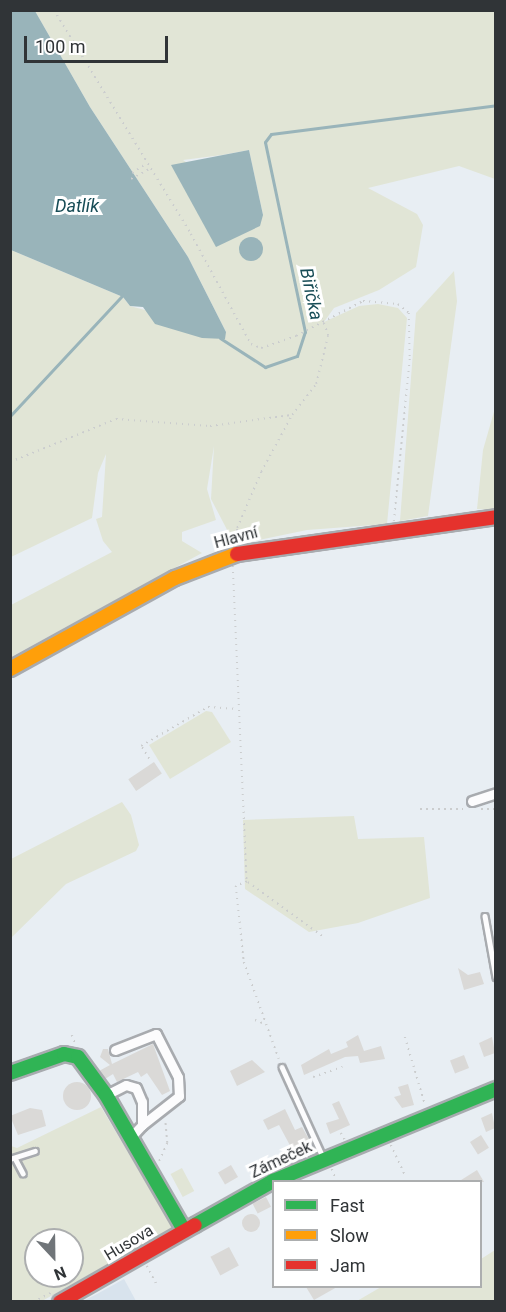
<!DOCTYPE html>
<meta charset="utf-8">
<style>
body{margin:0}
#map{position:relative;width:506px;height:1312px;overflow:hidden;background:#e8eef3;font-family:Roboto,sans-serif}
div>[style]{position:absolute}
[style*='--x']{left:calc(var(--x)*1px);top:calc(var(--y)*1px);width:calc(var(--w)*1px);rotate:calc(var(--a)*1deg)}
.built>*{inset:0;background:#d8e3ed}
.green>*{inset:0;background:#e1e5d6;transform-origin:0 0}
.water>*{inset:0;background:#99b4ba}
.round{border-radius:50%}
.stream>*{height:3px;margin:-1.5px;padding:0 1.5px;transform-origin:1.5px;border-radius:1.5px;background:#99b4ba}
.building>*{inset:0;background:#dad9d7;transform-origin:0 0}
.path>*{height:1.5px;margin-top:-0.75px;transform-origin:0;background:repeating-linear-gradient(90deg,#cbcdce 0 1.5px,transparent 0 6px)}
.roads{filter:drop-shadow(2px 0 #a8abaf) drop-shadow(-2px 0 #a8abaf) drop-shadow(0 2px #a8abaf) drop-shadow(0 -2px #a8abaf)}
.lane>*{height:4.5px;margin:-2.25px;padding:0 2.25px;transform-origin:2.25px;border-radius:2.25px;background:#fcfcfd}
.street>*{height:9px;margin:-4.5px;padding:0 4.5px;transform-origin:4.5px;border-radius:4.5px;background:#fcfcfd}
.fast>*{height:14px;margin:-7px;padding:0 7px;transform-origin:7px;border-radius:7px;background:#30b455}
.slow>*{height:14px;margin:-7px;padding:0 7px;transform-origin:7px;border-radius:7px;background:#ff9f0a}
.jam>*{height:14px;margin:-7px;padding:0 7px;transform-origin:7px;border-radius:7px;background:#e5322d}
span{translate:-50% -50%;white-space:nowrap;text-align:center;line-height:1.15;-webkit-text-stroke:6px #fff;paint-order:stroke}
.street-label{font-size:16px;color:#303437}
.water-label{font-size:18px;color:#174c56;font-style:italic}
.frame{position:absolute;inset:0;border:12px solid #303437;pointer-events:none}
.legend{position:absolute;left:272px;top:1180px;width:210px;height:108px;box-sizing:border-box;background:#fff;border:2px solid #acaeaf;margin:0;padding:8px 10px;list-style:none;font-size:18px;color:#303437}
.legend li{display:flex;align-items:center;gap:12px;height:30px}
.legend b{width:30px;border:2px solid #acaeaf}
.north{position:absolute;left:24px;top:1228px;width:60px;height:60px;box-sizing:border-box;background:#fff;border:2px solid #acaeaf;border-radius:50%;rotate:158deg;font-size:16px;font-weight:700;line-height:24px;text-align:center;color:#303437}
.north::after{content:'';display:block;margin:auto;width:21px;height:27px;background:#707579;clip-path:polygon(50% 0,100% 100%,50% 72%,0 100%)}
.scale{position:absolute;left:24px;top:36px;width:144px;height:27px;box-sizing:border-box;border:3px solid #303437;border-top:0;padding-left:8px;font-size:18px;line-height:21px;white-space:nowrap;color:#303437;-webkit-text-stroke:4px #fff;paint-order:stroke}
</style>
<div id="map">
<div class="built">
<i style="clip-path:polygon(124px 1279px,136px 1301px,83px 1301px,97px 1294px)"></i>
</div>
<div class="green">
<i style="clip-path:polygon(evenodd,35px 11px,495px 11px,495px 179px,459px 166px,368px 188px,417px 214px,423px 225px,416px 267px,379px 290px,334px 308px,324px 322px,359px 306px,378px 304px,398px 308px,407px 318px,387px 524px,307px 530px,235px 545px,211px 499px,214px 446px,207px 489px,216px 520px,182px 532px,182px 541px,202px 553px,11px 657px,11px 605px,112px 552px,103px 541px,96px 519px,102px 517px,106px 454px,98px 473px,92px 518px,11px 557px,11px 250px,123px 297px,130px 306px,226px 332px,188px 257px,90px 107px,35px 11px,249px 150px,263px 215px,183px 160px,222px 155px,249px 150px)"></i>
<i style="clip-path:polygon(454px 271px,457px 301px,428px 516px,400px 521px,416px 313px)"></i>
<i style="clip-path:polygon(495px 408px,495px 510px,477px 509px,483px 450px)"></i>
<i style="clip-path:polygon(206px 711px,212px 712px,231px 742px,170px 779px,149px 745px)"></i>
<i style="clip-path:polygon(122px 802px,131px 815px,139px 845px,136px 851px,66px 884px,11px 938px,11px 859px)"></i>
<i style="clip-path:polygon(354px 816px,358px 839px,424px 837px,430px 898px,358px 923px,309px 932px,245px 889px,243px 820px)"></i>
<i style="clip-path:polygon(evenodd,101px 1107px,173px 1228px,42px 1301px,11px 1302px,11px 1146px,17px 1148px,101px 1107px,36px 1240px,72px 1240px,72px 1276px,36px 1276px,36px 1240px)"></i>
<i style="left:182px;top:1168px;width:26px;height:13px;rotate:62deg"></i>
<i style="clip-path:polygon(495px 1250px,495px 1301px,357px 1301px,381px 1287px,480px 1286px,481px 1259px)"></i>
</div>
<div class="water">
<i style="clip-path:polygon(10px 11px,35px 11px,90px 107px,188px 257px,226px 332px,225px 339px,202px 338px,155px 324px,143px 307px,130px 306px,123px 297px,11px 250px)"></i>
<i style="clip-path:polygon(249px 150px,263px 215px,260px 226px,216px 247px,171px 165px)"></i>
<i class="round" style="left:239px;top:237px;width:24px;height:24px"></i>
</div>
<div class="stream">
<i style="--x:220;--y:338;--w:54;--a:32.8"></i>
<i style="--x:265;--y:367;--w:34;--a:-19"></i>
<i style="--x:297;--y:356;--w:25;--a:-72"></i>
<i style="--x:305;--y:332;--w:194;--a:-101.9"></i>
<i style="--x:265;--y:142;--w:10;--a:-53"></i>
<i style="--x:271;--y:134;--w:227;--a:-7.3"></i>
<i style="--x:10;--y:416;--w:166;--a:-47"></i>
</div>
<div class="building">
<i style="left:154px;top:762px;width:14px;height:31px;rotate:56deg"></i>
<i style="clip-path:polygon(458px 968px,468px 975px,480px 972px,484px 984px,464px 990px)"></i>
<i style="clip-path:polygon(358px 1035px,364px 1051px,381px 1046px,385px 1059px,360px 1063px,358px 1056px,345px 1057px,304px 1075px,301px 1065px,329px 1049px,331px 1054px,348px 1047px,346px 1042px)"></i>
<i style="clip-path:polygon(492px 1037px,495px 1053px,484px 1057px,479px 1043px)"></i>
<i style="clip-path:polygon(153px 1044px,170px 1091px,162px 1095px,147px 1073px,141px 1077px,138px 1072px,117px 1082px,113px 1074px,105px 1079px,99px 1071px,110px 1065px,100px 1057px,103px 1049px,108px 1049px,112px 1064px)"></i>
<i style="left:464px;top:1055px;width:14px;height:15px;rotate:69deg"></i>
<i style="clip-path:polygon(252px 1060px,265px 1072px,237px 1086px,230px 1071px)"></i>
<i class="round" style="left:63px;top:1082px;width:28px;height:28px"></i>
<i style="clip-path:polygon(408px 1084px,414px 1105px,402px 1108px,394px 1097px,401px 1095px,398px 1087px)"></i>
<i style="clip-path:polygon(339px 1101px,350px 1125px,330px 1134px,326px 1123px,339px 1119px,332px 1104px)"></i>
<i style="clip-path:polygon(30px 1108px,42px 1110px,46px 1126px,18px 1135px,10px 1116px)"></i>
<i style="clip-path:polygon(285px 1109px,295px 1130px,302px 1127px,310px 1141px,293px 1151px,279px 1125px,268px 1130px,263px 1120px)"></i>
<i style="clip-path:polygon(492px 1113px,495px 1128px,486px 1132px,481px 1118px)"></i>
<i style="left:481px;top:1135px;width:15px;height:13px;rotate:58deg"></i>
<i style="left:231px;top:1165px;width:14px;height:15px;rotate:60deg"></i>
<i style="clip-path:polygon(477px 1170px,484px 1182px,458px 1182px)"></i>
<i style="left:266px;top:1197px;width:11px;height:15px;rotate:63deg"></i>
<i class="round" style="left:242px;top:1214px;width:18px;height:18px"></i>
<i style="left:229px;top:1247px;width:21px;height:21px;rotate:62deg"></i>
<i style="clip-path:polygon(306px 1287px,337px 1287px,314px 1300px)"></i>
</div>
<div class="path">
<i style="--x:54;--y:10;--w:263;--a:58.5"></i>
<i style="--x:191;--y:234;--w:125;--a:61.4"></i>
<i style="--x:251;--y:344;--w:11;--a:22"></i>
<i style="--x:261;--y:348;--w:37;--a:-19"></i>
<i style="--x:296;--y:336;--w:76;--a:-27.6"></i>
<i style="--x:363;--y:301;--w:35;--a:5"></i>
<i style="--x:398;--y:304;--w:14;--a:39"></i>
<i style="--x:409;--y:313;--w:46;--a:88.8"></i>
<i style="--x:410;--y:359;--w:163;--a:95.6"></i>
<i style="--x:132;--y:173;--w:17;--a:-33"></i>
<i style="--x:131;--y:179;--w:23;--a:-29"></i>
<i style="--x:10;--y:462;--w:114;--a:-22.1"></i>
<i style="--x:116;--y:419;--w:94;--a:4.3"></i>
<i style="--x:210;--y:426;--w:82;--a:-7.7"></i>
<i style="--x:235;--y:543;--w:15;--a:-82"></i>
<i style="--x:237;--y:528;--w:61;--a:-66.8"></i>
<i style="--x:261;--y:472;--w:65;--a:-61.5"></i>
<i style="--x:292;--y:415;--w:39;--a:-52"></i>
<i style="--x:316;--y:384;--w:49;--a:-76"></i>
<i style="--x:328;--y:336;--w:18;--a:-109"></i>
<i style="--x:233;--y:566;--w:316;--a:87.5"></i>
<i style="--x:247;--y:882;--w:12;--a:160"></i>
<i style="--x:236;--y:886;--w:76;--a:84"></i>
<i style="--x:244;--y:962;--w:103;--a:70.2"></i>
<i style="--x:149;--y:759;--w:15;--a:-122"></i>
<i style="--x:141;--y:746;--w:78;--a:-30.2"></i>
<i style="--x:208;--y:707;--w:29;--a:4"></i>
<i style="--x:420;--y:809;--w:48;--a:0"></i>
<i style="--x:481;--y:809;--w:15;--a:0"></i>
<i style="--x:248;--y:882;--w:95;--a:36"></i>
<i style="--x:255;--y:1020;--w:11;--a:22"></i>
<i style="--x:72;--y:1035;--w:9;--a:69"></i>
<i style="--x:405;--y:1037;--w:70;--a:73.4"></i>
<i style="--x:313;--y:1077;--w:31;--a:-19"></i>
<i style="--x:341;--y:1133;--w:8;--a:60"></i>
<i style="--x:391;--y:1145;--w:33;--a:65"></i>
<i style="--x:159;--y:1161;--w:20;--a:-66"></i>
<i style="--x:167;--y:1143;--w:22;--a:-95"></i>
<i style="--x:332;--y:1169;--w:14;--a:69"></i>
<i style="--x:147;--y:1266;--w:21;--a:62"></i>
<i style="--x:33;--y:1302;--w:22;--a:-27"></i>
</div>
<div class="roads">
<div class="lane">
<i style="--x:485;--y:916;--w:62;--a:79.8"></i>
<i style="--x:282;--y:1067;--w:99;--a:65.5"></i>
<i style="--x:10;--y:1159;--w:26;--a:-18"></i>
<i style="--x:16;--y:1160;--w:15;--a:62"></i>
</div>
<div class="street">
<i style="--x:472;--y:801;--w:25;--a:-18"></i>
<i style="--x:115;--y:1050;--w:44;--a:-21.3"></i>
<i style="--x:156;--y:1034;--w:48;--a:62.9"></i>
<i style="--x:178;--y:1077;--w:19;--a:87"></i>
<i style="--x:179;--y:1096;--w:47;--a:141.9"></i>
<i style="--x:106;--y:1095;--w:22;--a:-27"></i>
<i style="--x:126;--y:1085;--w:10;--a:17"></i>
<i style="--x:136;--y:1088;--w:15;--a:67"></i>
<i style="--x:142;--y:1102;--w:23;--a:90"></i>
<i style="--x:142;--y:1125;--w:18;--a:133"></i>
</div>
<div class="fast">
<i style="--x:10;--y:1073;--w:57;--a:-19.4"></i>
<i style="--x:64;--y:1054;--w:14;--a:12"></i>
<i style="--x:78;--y:1057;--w:47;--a:53.6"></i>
<i style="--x:106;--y:1095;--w:156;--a:60"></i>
<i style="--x:195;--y:1225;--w:90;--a:-29.4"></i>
<i style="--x:273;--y:1181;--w:241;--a:-22.4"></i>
</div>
<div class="slow">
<i style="--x:10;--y:669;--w:188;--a:-28.9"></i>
<i style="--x:175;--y:578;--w:66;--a:-21.2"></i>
</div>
<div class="jam">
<i style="--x:237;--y:554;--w:262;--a:-8.1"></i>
<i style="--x:60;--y:1302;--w:155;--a:-29.7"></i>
</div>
</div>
<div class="street-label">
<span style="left:236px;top:538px;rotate:-15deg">Hlavní</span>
<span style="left:281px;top:1160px;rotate:-25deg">Zámeček</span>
<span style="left:129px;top:1243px;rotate:-31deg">Husova</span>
</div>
<div class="water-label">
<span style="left:77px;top:206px">Datlík</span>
<span style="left:311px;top:294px;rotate:78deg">Biřička</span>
</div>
<div class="frame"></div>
<ul class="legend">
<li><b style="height:8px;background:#30b455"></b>Fast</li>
<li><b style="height:8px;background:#ff9f0a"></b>Slow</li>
<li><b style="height:8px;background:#e5322d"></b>Jam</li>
</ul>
<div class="north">N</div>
<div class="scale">100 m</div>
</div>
